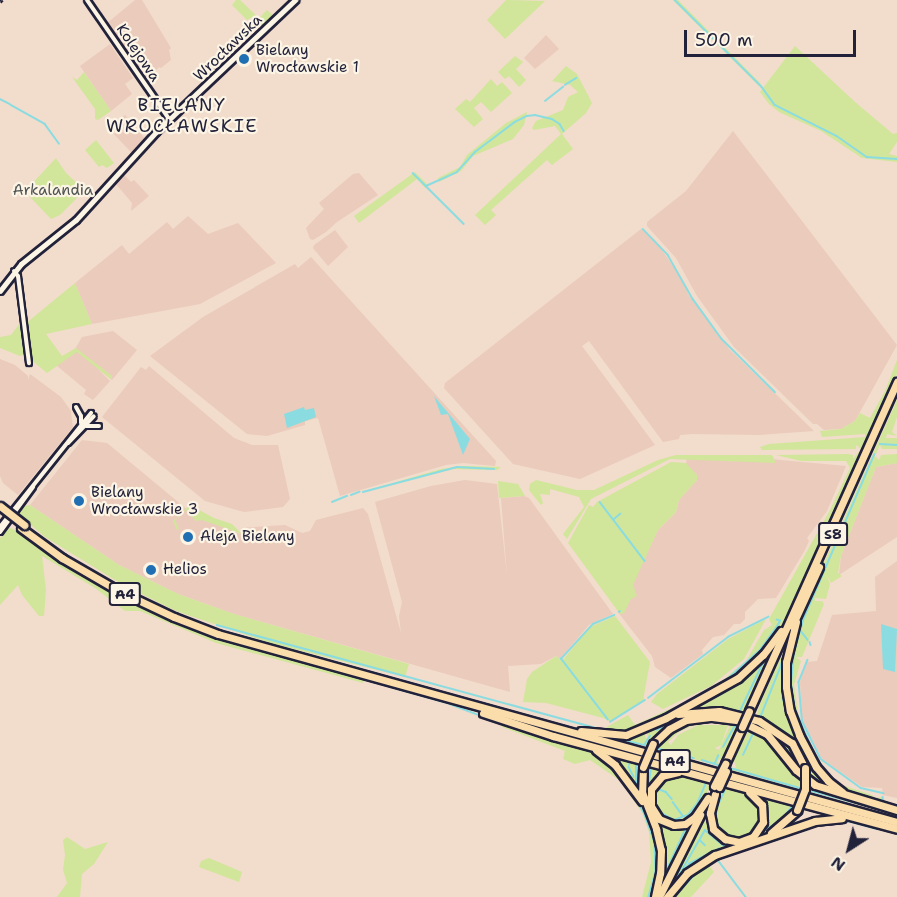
<!DOCTYPE html>
<meta charset="utf-8">
<style>
body{margin:0}
#map{position:relative;width:897px;height:897px;overflow:hidden;background:#f2dccc;font-family:"Shantell Sans",sans-serif}
div>[style]{position:absolute}
[style*='--x']{left:calc(var(--x)*1px);top:calc(var(--y)*1px);width:calc(var(--w)*1px);rotate:calc(var(--a)*1deg)}
.built>*{inset:0;background:#ebcbbb}
.green>*{inset:0;background:#d1e69a}
.water>*{inset:0;background:#8bdce1}
.stream>*{height:1.5px;margin:-0.75px;padding:0 0.75px;transform-origin:0.75px;border-radius:0.75px;background:#8bdce1}
.roads{filter:drop-shadow(2px 0 #22223b) drop-shadow(-2px 0 #22223b) drop-shadow(0 2px #22223b) drop-shadow(0 -2px #22223b)}
.tertiary>*{height:4px;margin:-2px;padding:0 2px;transform-origin:2px;border-radius:2px;background:#fcf5e5}
.secondary>*{height:4.5px;margin:-2.25px;padding:0 2.25px;transform-origin:2.25px;border-radius:2.25px;background:#fcf5e5}
.motorway>*{height:7px;margin:-3.5px;padding:0 3.5px;transform-origin:3.5px;border-radius:3.5px;background:#fbddab}
.rail>*{height:4px;margin-top:-2px;transform-origin:0;background:repeating-linear-gradient(90deg,#fcf5e5 0 4.5px,#22223b 0 9px);box-sizing:border-box;border-block:2px solid #22223b}
.bridges{filter:drop-shadow(2px 0 #22223b) drop-shadow(-2px 0 #22223b) drop-shadow(0 2px #22223b) drop-shadow(0 -2px #22223b)}
.motorway-bridge>*{height:7px;margin:-3.5px;padding:0 3.5px;transform-origin:3.5px;border-radius:3.5px;background:#fbddab}
.dots>*{width:16px;height:16px;translate:-50% -50%;box-sizing:border-box;border:3px solid #fcf5e5;border-radius:50%}
span{translate:-50% -50%;white-space:nowrap;text-align:center;line-height:1.15;-webkit-text-stroke:4.5px #fcf5e5;paint-order:stroke}
.shield-label span{padding:2px 4px;background:#fcf5e5;border:2px solid;border-radius:4px;-webkit-text-stroke-width:0}
.shield-label{font-size:14px;color:#22223b;font-weight:700}
.street-label{font-size:15px;color:#22223b}
.poi-label{font-size:15px;color:#22223b}
.left{translate:0 -50%;text-align:left}
.park-label{font-size:15px;color:#4e5353}
.quarter-label{font-size:18px;color:#22223b;letter-spacing:1.5px}
.north{position:absolute;left:819px;top:819px;width:60px;height:60px;-webkit-text-stroke:4px #fcf5e5;paint-order:stroke;rotate:216deg;font-size:16px;font-weight:700;line-height:24px;text-align:center;color:#22223b}
.north::after{content:'';display:block;margin:auto;width:21px;height:27px;background:#22223b;clip-path:polygon(50% 0,100% 100%,50% 72%,0 100%)}
.scale{position:absolute;left:684px;top:30px;width:172px;height:27px;box-sizing:border-box;border:3px solid #22223b;border-top:0;padding-left:8px;font-size:18px;line-height:21px;white-space:nowrap;color:#22223b;-webkit-text-stroke:4px #fcf5e5;paint-order:stroke}
</style>
<div id="map">
<div class="built">
<i style="clip-path:polygon(135px 0,142px 0,171px 48px,169px 50px,171px 60px,161px 68px,159px 67px,146px 81px,106px 24px)"></i>
<i style="clip-path:polygon(546px 35px,559px 49px,535px 69px,524px 58px)"></i>
<i style="clip-path:polygon(110px 44px,133px 78px,125px 84px,132px 94px,111px 111px,80px 66px)"></i>
<i style="clip-path:polygon(125px 115px,145px 139px,132px 153px,108px 128px)"></i>
<i style="clip-path:polygon(733px 131px,897px 345px,855px 421px,841px 429px,824px 430px,817px 424px,813px 424px,734px 347px,697px 296px,676px 258px,647px 226px,647px 222px,686px 191px)"></i>
<i style="clip-path:polygon(359px 173px,378px 195px,337px 222px,326px 232px,313px 240px,310px 239px,306px 228px,324px 209px,319px 203px,353px 174px)"></i>
<i style="clip-path:polygon(123px 174px,131px 182px,134px 180px,149px 196px,131px 211px,132px 203px,116px 184px)"></i>
<i style="clip-path:polygon(188px 216px,208px 234px,238px 223px,276px 263px,200px 304px,92px 324px,75px 283px,122px 245px,129px 254px,167px 222px,173px 229px)"></i>
<i style="clip-path:polygon(641px 229px,655px 240px,680px 276px,688px 294px,729px 349px,814px 431px,760px 435px,692px 434px,680px 435px,679px 439px,663px 442px,589px 341px,582px 346px,655px 445px,580px 479px,513px 464px,444px 388px,445px 383px)"></i>
<i style="clip-path:polygon(335px 230px,348px 247px,328px 266px,313px 248px,314px 245px)"></i>
<i style="clip-path:polygon(311px 257px,496px 461px,495px 466px,463px 463px,446px 465px,340px 496px,318px 418px,305px 421px,305px 425px,267px 436px,247px 434px,150px 356px,203px 317px,295px 264px,298px 268px)"></i>
<i style="clip-path:polygon(113px 331px,137px 350px,112px 380px,97px 368px,110px 381px,93px 400px,84px 394px,86px 390px,56px 365px,75px 349px,82px 337px)"></i>
<i style="clip-path:polygon(0 359px,15px 365px,28px 376px,28px 380px,30px 374px,61px 397px,71px 411px,72px 421px,73px 427px,18px 495px,3px 483px,0 476px)"></i>
<i style="clip-path:polygon(149px 366px,234px 438px,252px 445px,278px 445px,290px 499px,283px 507px,244px 512px,205px 501px,102px 417px,141px 367px,146px 370px)"></i>
<i style="clip-path:polygon(82px 440px,107px 443px,195px 516px,241px 534px,241px 528px,285px 525px,302px 533px,310px 531px,316px 520px,363px 508px,368px 514px,401px 633px,399px 616px,402px 602px,375px 502px,431px 486px,465px 480px,497px 484px,507px 576px,501px 498px,524px 496px,529px 498px,613px 614px,589px 625px,560px 659px,556px 656px,541px 664px,508px 666px,510px 692px,234px 614px,178px 594px,119px 565px,30px 505px)"></i>
<i style="clip-path:polygon(687px 456px,750px 457px,846px 466px,827px 511px,807px 538px,809px 541px,805px 550px,776px 598px,758px 599px,745px 612px,745px 619px,740px 624px,734px 624px,724px 635px,713px 637px,702px 650px,703px 654px,671px 678px,655px 667px,652px 656px,617px 611px,658px 530px,676px 512px,679px 500px,697px 480px,697px 475px,686px 464px)"></i>
<i style="clip-path:polygon(897px 463px,897px 537px,839px 575px,841px 556px,876px 467px)"></i>
<i style="clip-path:polygon(897px 561px,897px 798px,883px 795px,882px 788px,862px 787px,822px 759px,802px 719px,800px 682px,806px 662px,817px 661px,832px 615px,876px 611px,875px 577px)"></i>
</div>
<div class="green">
<i style="clip-path:polygon(236px 0,240px 0,259px 18px,267px 10px,274px 16px,263px 27px,253px 17px,247px 20px,232px 5px)"></i>
<i style="clip-path:polygon(506px 0,545px 1px,505px 39px,487px 20px)"></i>
<i style="clip-path:polygon(673px 0,678px 0,758px 81px,761px 84px,759px 86px)"></i>
<i style="clip-path:polygon(795px 46px,855px 102px,893px 134px,897px 133px,897px 142px,889px 154px,897px 156px,897px 162px,862px 158px,821px 131px,779px 112px,769px 104px,760px 92px)"></i>
<i style="clip-path:polygon(515px 56px,523px 62px,516px 69px,526px 80px,519px 87px,509px 76px,505px 79px,498px 72px)"></i>
<i style="clip-path:polygon(566px 66px,577px 74px,592px 103px,586px 113px,562px 134px,573px 149px,552px 165px,547px 160px,491px 210px,496px 215px,485px 225px,475px 215px,561px 134px,555px 126px,534px 130px,532px 128px,536px 121px,563px 110px,568px 97px,578px 92px,570px 85px,552px 81px)"></i>
<i style="clip-path:polygon(84px 72px,111px 111px,98px 120px,95px 119px,95px 109px,72px 77px,77px 80px)"></i>
<i style="clip-path:polygon(491px 79px,497px 86px,502px 82px,512px 93px,491px 112px,481px 102px,474px 108px,483px 119px,474px 127px,455px 109px,466px 99px,470px 102px)"></i>
<i style="clip-path:polygon(527px 112px,524px 125px,513px 139px,473px 156px,461px 171px,439px 182px,438px 178px,460px 167px,467px 155px,506px 123px)"></i>
<i style="clip-path:polygon(96px 140px,114px 163px,107px 168px,102px 165px,99px 167px,85px 150px)"></i>
<i style="clip-path:polygon(56px 158px,66px 173px,80px 186px,76px 199px,60px 215px,51px 219px,29px 196px,27px 189px)"></i>
<i style="clip-path:polygon(415px 172px,427px 184px,426px 189px,417px 179px,359px 223px,354px 216px)"></i>
<i style="clip-path:polygon(75px 283px,92px 324px,46px 334px,62px 356px,76px 348px,112px 376px,112px 380px,77px 352px,47px 373px,29px 358px,25px 324px)"></i>
<i style="clip-path:polygon(20px 323px,25px 354px,20px 356px,0 348px,0 337px,11px 335px)"></i>
<i style="clip-path:polygon(897px 360px,897px 374px,779px 632px,745px 670px,693px 702px,633px 729px,616px 731px,603px 729px,628px 715px,635px 725px,700px 695px,716px 686px,746px 661px,764px 630px,772px 625px,769px 619px,830px 510px,850px 468px,846px 461px,801px 461px,776px 455px,848px 454px,853px 455px,853px 459px,861px 449px,856px 445px,856px 449px,762px 450px,760px 447px,769px 444px,865px 437px,865px 434px,822px 437px,820px 431px,841px 429px,855px 421px,860px 413px,870px 418px,885px 391px)"></i>
<i style="clip-path:polygon(897px 400px,897px 417px,892px 432px,897px 436px,887px 434px,886px 438px,897px 438px,897px 449px,882px 449px,880px 445px,875px 456px,879px 460px,881px 455px,897px 454px,897px 463px,876px 467px,841px 556px,838px 573px,842px 576px,831px 583px,827px 575px,830px 584px,826px 599px,815px 598px,815px 601px,822px 601px,824px 604px,802px 657px,796px 657px,801px 661px,794px 685px,799px 720px,821px 765px,839px 784px,872px 795px,875px 798px,882px 797px,883px 804px,842px 790px,821px 772px,794px 720px,787px 671px,798px 621px)"></i>
<i style="clip-path:polygon(676px 455px,772px 455px,776px 463px,670px 459px,591px 499px,567px 539px,563px 534px,584px 507px,579px 497px,550px 489px,550px 495px,540px 494px,543px 503px,541px 505px,529px 490px,530px 484px,536px 480px,577px 490px,594px 490px,658px 460px)"></i>
<i style="clip-path:polygon(671px 462px,686px 463px,697px 475px,697px 480px,679px 500px,676px 512px,658px 530px,633px 585px,637px 596px,631px 599px,624px 613px,620px 614px,568px 543px,589px 505px,593px 507px,597px 502px)"></i>
<i style="clip-path:polygon(464px 466px,501px 467px,497px 470px,453px 469px,362px 492px,441px 469px)"></i>
<i style="clip-path:polygon(498px 481px,518px 484px,525px 496px,499px 498px)"></i>
<i style="clip-path:polygon(30px 505px,119px 565px,178px 594px,234px 614px,409px 664px,405px 677px,270px 643px,176px 611px,123px 585px,45px 537px,18px 514px,25px 506px)"></i>
<i style="clip-path:polygon(190px 505px,214px 518px,232px 524px,242px 534px,202px 520px,196px 521px,186px 510px,175px 520px,179px 529px,177px 530px,173px 521px)"></i>
<i style="clip-path:polygon(8px 527px,23px 533px,111px 591px,155px 614px,221px 641px,358px 678px,364px 680px,363px 683px,216px 643px,140px 611px,125px 611px,95px 588px,42px 556px,46px 590px,44px 616px,39px 616px,22px 595px,18px 585px,0 605px,0 538px)"></i>
<i style="clip-path:polygon(615px 616px,650px 662px,643px 701px,611px 722px,603px 718px,546px 703px,523px 702px,527px 679px,532px 672px,556px 656px,562px 661px,590px 627px)"></i>
<i style="clip-path:polygon(766px 619px,744px 659px,711px 686px,663px 709px,651px 702px,657px 694px,728px 639px)"></i>
<i style="clip-path:polygon(779px 637px,746px 710px,743px 709px,745px 714px,715px 709px,682px 712px,721px 691px)"></i>
<i style="clip-path:polygon(789px 639px,784px 679px,790px 716px,816px 770px,840px 793px,815px 784px,804px 776px,772px 737px,752px 723px,753px 721px,759px 723px,784px 739px,799px 758px,803px 769px,800px 771px,810px 774px,812px 771px,808px 771px,802px 756px,791px 740px,771px 725px,755px 718px,759px 716px,757px 714px,760px 704px)"></i>
<i style="clip-path:polygon(496px 715px,897px 825px,897px 827px,540px 730px)"></i>
<i style="clip-path:polygon(683px 715px,698px 716px,653px 740px,649px 739px,649px 747px,616px 738px,644px 731px,646px 739px,648px 736px,645px 731px)"></i>
<i style="clip-path:polygon(706px 719px,731px 722px,710px 722px,692px 726px,679px 732px,668px 742px,671px 745px,678px 735px,698px 725px,728px 725px,721px 745px,715px 748px,719px 750px,732px 721px,738px 723px,738px 729px,724px 758px,718px 760px,719px 766px,653px 748px,659px 745px,657px 742px,660px 738px,684px 723px)"></i>
<i style="clip-path:polygon(504px 722px,590px 749px,622px 776px,645px 810px,658px 851px,659px 867px,652px 897px,642px 897px,651px 862px,649px 832px,642px 812px,619px 780px,590px 760px,575px 764px,563px 759px,565px 751px,502px 727px)"></i>
<i style="clip-path:polygon(748px 731px,762px 733px,792px 770px,811px 786px,897px 812px,897px 815px,731px 770px,736px 767px,734px 760px)"></i>
<i style="clip-path:polygon(601px 750px,642px 761px,637px 767px,641px 768px,642px 798px)"></i>
<i style="clip-path:polygon(646px 763px,670px 771px,648px 796px,666px 824px,694px 819px,659px 892px,663px 871px,645px 795px,645px 769px,648px 769px)"></i>
<i style="clip-path:polygon(672px 774px,712px 782px,707px 785px,710px 787px,701px 807px,688px 820px,677px 823px,658px 815px,651px 799px,656px 783px)"></i>
<i style="clip-path:polygon(723px 785px,743px 790px,758px 802px,762px 814px,757px 830px,746px 839px,731px 840px,715px 829px,711px 815px,718px 794px,721px 790px,724px 791px)"></i>
<i style="clip-path:polygon(755px 793px,798px 805px,793px 806px,795px 809px,773px 829px,750px 841px,721px 851px,671px 887px,709px 812px,716px 835px,748px 841px,764px 822px)"></i>
<i style="clip-path:polygon(67px 837px,85px 849px,108px 842px,94px 864px,82px 874px,80px 897px,57px 897px,67px 883px,63px 870px,65px 855px,63px 840px)"></i>
<i style="clip-path:polygon(209px 858px,242px 872px,239px 882px,199px 867px,201px 861px)"></i>
<i style="clip-path:polygon(707px 862px,714px 872px,691px 897px,670px 897px,682px 881px)"></i>
</div>
<div class="water">
<i style="clip-path:polygon(434px 396px,470px 439px,463px 455px,448px 414px,441px 415px)"></i>
<i style="clip-path:polygon(304px 407px,305px 410px,314px 408px,316px 417px,287px 428px,284px 414px)"></i>
<i style="clip-path:polygon(881px 624px,897px 629px,895px 672px,883px 669px)"></i>
</div>
<div class="stream">
<i style="--x:675;--y:0;--w:122;--a:45"></i>
<i style="--x:565;--y:85;--w:13;--a:-32"></i>
<i style="--x:762;--y:87;--w:22;--a:54"></i>
<i style="--x:775;--y:105;--w:69;--a:26.6"></i>
<i style="--x:837;--y:136;--w:37;--a:35"></i>
<i style="--x:867;--y:157;--w:30;--a:4"></i>
<i style="--x:0;--y:99;--w:11;--a:27"></i>
<i style="--x:545;--y:101;--w:23;--a:-38"></i>
<i style="--x:11;--y:105;--w:39;--a:29"></i>
<i style="--x:45;--y:124;--w:24;--a:54"></i>
<i style="--x:413;--y:173;--w:18;--a:45"></i>
<i style="--x:426;--y:186;--w:34;--a:-24"></i>
<i style="--x:457;--y:172;--w:27;--a:-48"></i>
<i style="--x:475;--y:152;--w:50;--a:-36.9"></i>
<i style="--x:515;--y:122;--w:13;--a:-27"></i>
<i style="--x:527;--y:116;--w:8;--a:-7"></i>
<i style="--x:535;--y:115;--w:17;--a:13"></i>
<i style="--x:552;--y:119;--w:9;--a:32"></i>
<i style="--x:560;--y:124;--w:8;--a:60"></i>
<i style="--x:427;--y:187;--w:52;--a:45"></i>
<i style="--x:643;--y:229;--w:36;--a:46"></i>
<i style="--x:668;--y:255;--w:51;--a:60.4"></i>
<i style="--x:693;--y:299;--w:49;--a:54.1"></i>
<i style="--x:722;--y:339;--w:75;--a:45"></i>
<i style="--x:880;--y:444;--w:17;--a:3"></i>
<i style="--x:363;--y:492;--w:97;--a:-14.9"></i>
<i style="--x:457;--y:467;--w:37;--a:3"></i>
<i style="--x:351;--y:495;--w:9;--a:-21"></i>
<i style="--x:332;--y:502;--w:16;--a:-22"></i>
<i style="--x:600;--y:502;--w:74;--a:52.7"></i>
<i style="--x:614;--y:519;--w:8;--a:-40"></i>
<i style="--x:619;--y:612;--w:1;--a:-45"></i>
<i style="--x:217;--y:625;--w:398;--a:15.2"></i>
<i style="--x:801;--y:631;--w:11;--a:52"></i>
<i style="--x:810;--y:642;--w:3;--a:72"></i>
<i style="--x:808;--y:660;--w:24;--a:112"></i>
<i style="--x:799;--y:682;--w:38;--a:85"></i>
<i style="--x:802;--y:720;--w:43;--a:64"></i>
<i style="--x:821;--y:759;--w:49;--a:35.9"></i>
<i style="--x:861;--y:788;--w:23;--a:13"></i>
<i style="--x:782;--y:663;--w:19;--a:-74"></i>
<i style="--x:310;--y:664;--w:146;--a:15.9"></i>
<i style="--x:450;--y:704;--w:39;--a:21"></i>
<i style="--x:725;--y:681;--w:47;--a:-41.5"></i>
<i style="--x:760;--y:650;--w:27;--a:-54"></i>
<i style="--x:776;--y:628;--w:8;--a:-60"></i>
<i style="--x:780;--y:621;--w:3;--a:-162"></i>
<i style="--x:648;--y:698;--w:101;--a:-37.3"></i>
<i style="--x:728;--y:637;--w:45;--a:-26.6"></i>
<i style="--x:694;--y:706;--w:30;--a:-24"></i>
<i style="--x:721;--y:694;--w:32;--a:-34"></i>
<i style="--x:748;--y:676;--w:24;--a:-45"></i>
<i style="--x:765;--y:659;--w:17;--a:-57"></i>
<i style="--x:721;--y:708;--w:14;--a:8"></i>
<i style="--x:688;--y:710;--w:28;--a:-4"></i>
<i style="--x:737;--y:711;--w:3;--a:0"></i>
<i style="--x:740;--y:711;--w:55;--a:-64.4"></i>
<i style="--x:608;--y:720;--w:77;--a:-127.6"></i>
<i style="--x:561;--y:659;--w:47;--a:-47.6"></i>
<i style="--x:593;--y:624;--w:23;--a:-23"></i>
<i style="--x:667;--y:721;--w:13;--a:-18"></i>
<i style="--x:610;--y:722;--w:41;--a:-32.2"></i>
<i style="--x:502;--y:723;--w:46;--a:17.7"></i>
<i style="--x:769;--y:723;--w:10;--a:-151"></i>
<i style="--x:760;--y:718;--w:59;--a:-68.2"></i>
<i style="--x:782;--y:663;--w:35;--a:88"></i>
<i style="--x:783;--y:698;--w:39;--a:71"></i>
<i style="--x:758;--y:724;--w:10;--a:37"></i>
<i style="--x:772;--y:724;--w:25;--a:34"></i>
<i style="--x:793;--y:738;--w:13;--a:48"></i>
<i style="--x:802;--y:748;--w:4;--a:-124"></i>
<i style="--x:536;--y:727;--w:112;--a:15.5"></i>
<i style="--x:657;--y:730;--w:29;--a:-27"></i>
<i style="--x:646;--y:731;--w:15;--a:-28"></i>
<i style="--x:772;--y:735;--w:19;--a:51"></i>
<i style="--x:669;--y:737;--w:10;--a:-45"></i>
<i style="--x:676;--y:730;--w:20;--a:-24"></i>
<i style="--x:627;--y:738;--w:17;--a:-21"></i>
<i style="--x:620;--y:739;--w:29;--a:14"></i>
<i style="--x:785;--y:742;--w:16;--a:55"></i>
<i style="--x:794;--y:755;--w:15;--a:70"></i>
<i style="--x:645;--y:744;--w:9;--a:-58"></i>
<i style="--x:723;--y:747;--w:23;--a:-61"></i>
<i style="--x:734;--y:727;--w:5;--a:-101"></i>
<i style="--x:586;--y:748;--w:10;--a:24"></i>
<i style="--x:656;--y:748;--w:39;--a:15"></i>
<i style="--x:610;--y:755;--w:16;--a:43"></i>
<i style="--x:622;--y:766;--w:30;--a:57"></i>
<i style="--x:743;--y:755;--w:26;--a:-65"></i>
<i style="--x:649;--y:758;--w:41;--a:15.4"></i>
<i style="--x:808;--y:759;--w:12;--a:70"></i>
<i style="--x:702;--y:760;--w:21;--a:17"></i>
<i style="--x:715;--y:763;--w:8;--a:-67"></i>
<i style="--x:629;--y:765;--w:3;--a:-72"></i>
<i style="--x:819;--y:765;--w:60;--a:-113.6"></i>
<i style="--x:795;--y:710;--w:26;--a:-99"></i>
<i style="--x:791;--y:684;--w:32;--a:-85"></i>
<i style="--x:794;--y:652;--w:33;--a:-74"></i>
<i style="--x:803;--y:620;--w:180;--a:-66.7"></i>
<i style="--x:629;--y:767;--w:11;--a:63"></i>
<i style="--x:727;--y:767;--w:79;--a:16.1"></i>
<i style="--x:700;--y:772;--w:16;--a:14"></i>
<i style="--x:727;--y:779;--w:73;--a:15.2"></i>
<i style="--x:636;--y:784;--w:22;--a:-90"></i>
<i style="--x:723;--y:786;--w:4;--a:14"></i>
<i style="--x:727;--y:787;--w:23;--a:115"></i>
<i style="--x:717;--y:808;--w:12;--a:95"></i>
<i style="--x:716;--y:820;--w:9;--a:69"></i>
<i style="--x:719;--y:828;--w:12;--a:42"></i>
<i style="--x:649;--y:787;--w:8;--a:-60"></i>
<i style="--x:727;--y:787;--w:19;--a:18"></i>
<i style="--x:656;--y:788;--w:11;--a:22"></i>
<i style="--x:666;--y:792;--w:9;--a:49"></i>
<i style="--x:808;--y:790;--w:92;--a:15.1"></i>
<i style="--x:632;--y:793;--w:22;--a:58"></i>
<i style="--x:644;--y:812;--w:33;--a:70"></i>
<i style="--x:655;--y:843;--w:29;--a:88"></i>
<i style="--x:656;--y:872;--w:26;--a:106"></i>
<i style="--x:647;--y:796;--w:30;--a:-82"></i>
<i style="--x:883;--y:797;--w:5;--a:79"></i>
<i style="--x:805;--y:801;--w:22;--a:13"></i>
<i style="--x:673;--y:802;--w:17;--a:54"></i>
<i style="--x:883;--y:802;--w:15;--a:16"></i>
<i style="--x:765;--y:810;--w:10;--a:84"></i>
<i style="--x:658;--y:811;--w:18;--a:29"></i>
<i style="--x:674;--y:820;--w:15;--a:-20"></i>
<i style="--x:688;--y:815;--w:14;--a:-51"></i>
<i style="--x:697;--y:804;--w:25;--a:-67"></i>
<i style="--x:819;--y:817;--w:11;--a:-15"></i>
<i style="--x:844;--y:820;--w:35;--a:15"></i>
<i style="--x:658;--y:823;--w:13;--a:27"></i>
<i style="--x:670;--y:829;--w:16;--a:0"></i>
<i style="--x:686;--y:829;--w:58;--a:114.4"></i>
<i style="--x:659;--y:824;--w:7;--a:74"></i>
<i style="--x:792;--y:824;--w:22;--a:-51"></i>
<i style="--x:790;--y:826;--w:16;--a:-18"></i>
<i style="--x:878;--y:828;--w:20;--a:15"></i>
<i style="--x:763;--y:832;--w:23;--a:-34"></i>
<i style="--x:782;--y:819;--w:19;--a:-51"></i>
<i style="--x:662;--y:836;--w:35;--a:85"></i>
<i style="--x:758;--y:836;--w:13;--a:-58"></i>
<i style="--x:700;--y:840;--w:7;--a:45"></i>
<i style="--x:719;--y:849;--w:33;--a:153"></i>
<i style="--x:690;--y:864;--w:18;--a:133"></i>
<i style="--x:678;--y:877;--w:54;--a:-60.1"></i>
<i style="--x:705;--y:830;--w:26;--a:40"></i>
<i style="--x:725;--y:847;--w:11;--a:-15"></i>
<i style="--x:718;--y:860;--w:46;--a:52.9"></i>
<i style="--x:674;--y:897;--w:33;--a:-47"></i>
<i style="--x:696;--y:873;--w:24;--a:-33"></i>
<i style="--x:716;--y:860;--w:108;--a:-19.4"></i>
</div>
<div class="roads">
<div class="tertiary">
<i style="--x:87;--y:0;--w:145;--a:55.4"></i>
<i style="--x:14;--y:271;--w:6;--a:51"></i>
<i style="--x:18;--y:276;--w:88;--a:82.8"></i>
<i style="--x:76;--y:407;--w:10;--a:61"></i>
<i style="--x:81;--y:416;--w:7;--a:90"></i>
<i style="--x:86;--y:426;--w:13;--a:0"></i>
<i style="--x:68;--y:443;--w:37;--a:-46"></i>
<i style="--x:0;--y:527;--w:146;--a:-51.4"></i>
<i style="--x:0;--y:532;--w:56;--a:-53.7"></i>
</div>
<div class="secondary">
<i style="--x:0;--y:291;--w:34;--a:-52"></i>
<i style="--x:21;--y:264;--w:70;--a:-38.7"></i>
<i style="--x:76;--y:220;--w:119;--a:-47.7"></i>
<i style="--x:156;--y:132;--w:192;--a:-43.5"></i>
</div>
<div class="motorway">
<i style="--x:21;--y:528;--w:51;--a:36.2"></i>
<i style="--x:62;--y:558;--w:66;--a:30.1"></i>
<i style="--x:119;--y:591;--w:61;--a:25.3"></i>
<i style="--x:174;--y:617;--w:47;--a:21.1"></i>
<i style="--x:218;--y:634;--w:705;--a:15.48"></i>
<i style="--x:796;--y:622;--w:41;--a:104"></i>
<i style="--x:786;--y:662;--w:25;--a:90"></i>
<i style="--x:786;--y:687;--w:24;--a:81"></i>
<i style="--x:790;--y:711;--w:26;--a:69"></i>
<i style="--x:799;--y:735;--w:36;--a:62"></i>
<i style="--x:816;--y:767;--w:18;--a:49"></i>
<i style="--x:828;--y:781;--w:18;--a:38"></i>
<i style="--x:792;--y:626;--w:65;--a:-65.4"></i>
<i style="--x:749;--y:711;--w:361;--a:-65.8"></i>
<i style="--x:483;--y:713;--w:74;--a:18.2"></i>
<i style="--x:553;--y:736;--w:356;--a:15.1"></i>
<i style="--x:678;--y:714;--w:41;--a:-4.2"></i>
<i style="--x:719;--y:711;--w:41;--a:14"></i>
<i style="--x:759;--y:721;--w:40;--a:34"></i>
<i style="--x:792;--y:743;--w:28;--a:63"></i>
<i style="--x:581;--y:731;--w:45;--a:5.1"></i>
<i style="--x:626;--y:735;--w:43;--a:-23"></i>
<i style="--x:666;--y:718;--w:82;--a:-29.1"></i>
<i style="--x:738;--y:678;--w:34;--a:-43"></i>
<i style="--x:763;--y:655;--w:30;--a:-53"></i>
<i style="--x:653;--y:744;--w:22;--a:-43"></i>
<i style="--x:669;--y:729;--w:19;--a:-28"></i>
<i style="--x:686;--y:720;--w:26;--a:-7"></i>
<i style="--x:712;--y:717;--w:26;--a:7"></i>
<i style="--x:738;--y:720;--w:32;--a:26"></i>
<i style="--x:767;--y:734;--w:46;--a:51.1"></i>
<i style="--x:796;--y:770;--w:24;--a:38"></i>
<i style="--x:815;--y:785;--w:86;--a:17"></i>
<i style="--x:596;--y:750;--w:24;--a:38"></i>
<i style="--x:615;--y:765;--w:45;--a:53.1"></i>
<i style="--x:725;--y:764;--w:41;--a:-65.3"></i>
<i style="--x:643;--y:767;--w:25;--a:92"></i>
<i style="--x:642;--y:792;--w:40;--a:69"></i>
<i style="--x:656;--y:829;--w:22;--a:77"></i>
<i style="--x:661;--y:850;--w:23;--a:92"></i>
<i style="--x:660;--y:873;--w:25;--a:102"></i>
<i style="--x:678;--y:772;--w:16;--a:166"></i>
<i style="--x:662;--y:776;--w:17;--a:130"></i>
<i style="--x:651;--y:789;--w:17;--a:90"></i>
<i style="--x:651;--y:806;--w:15;--a:58"></i>
<i style="--x:659;--y:819;--w:16;--a:22"></i>
<i style="--x:674;--y:825;--w:11;--a:-5"></i>
<i style="--x:685;--y:824;--w:12;--a:-35"></i>
<i style="--x:695;--y:817;--w:23;--a:-56"></i>
<i style="--x:715;--y:794;--w:20;--a:105"></i>
<i style="--x:710;--y:813;--w:16;--a:79"></i>
<i style="--x:713;--y:829;--w:16;--a:40"></i>
<i style="--x:725;--y:839;--w:14;--a:12"></i>
<i style="--x:739;--y:842;--w:15;--a:-20"></i>
<i style="--x:753;--y:837;--w:18;--a:-56"></i>
<i style="--x:763;--y:822;--w:17;--a:-93"></i>
<i style="--x:762;--y:805;--w:18;--a:-135"></i>
<i style="--x:771;--y:833;--w:35;--a:-41"></i>
<i style="--x:659;--y:897;--w:92;--a:-63.4"></i>
<i style="--x:667;--y:897;--w:31;--a:-50"></i>
<i style="--x:687;--y:873;--w:33;--a:-33"></i>
<i style="--x:715;--y:855;--w:106;--a:-18.8"></i>
<i style="--x:815;--y:821;--w:27;--a:-6"></i>
</div>
</div>
<div class="rail">
<i style="--x:0;--y:2;--w:3;--a:-45"></i>
</div>
<div class="bridges">
<div class="motorway-bridge">
<i style="--x:0;--y:506;--w:31;--a:38"></i>
<i style="--x:742;--y:727;--w:17;--a:-66"></i>
<i style="--x:643;--y:767;--w:25;--a:-67"></i>
<i style="--x:714;--y:786;--w:25;--a:-63"></i>
<i style="--x:719;--y:787;--w:17;--a:-66"></i>
<i style="--x:797;--y:810;--w:22;--a:-69"></i>
<i style="--x:805;--y:789;--w:21;--a:-90"></i>
</div>
</div>
<div class="dots">
<i style="left:244px;top:59px;background:#1f6fb2"></i>
<i style="left:79px;top:501px;background:#1f6fb2"></i>
<i style="left:188px;top:537px;background:#1f6fb2"></i>
<i style="left:151px;top:570px;background:#1f6fb2"></i>
</div>
<div class="shield-label">
<span style="left:833px;top:534px">S8</span>
<span style="left:125px;top:594px">A4</span>
<span style="left:675px;top:761px">A4</span>
</div>
<div class="street-label">
<span style="left:228px;top:48px;rotate:-44deg">Wrocławska</span>
<span style="left:138px;top:53px;rotate:56deg">Kolejowa</span>
</div>
<div class="poi-label">
<span class="left" style="left:256px;top:59px">Bielany<br>Wrocławskie 1</span>
<span class="left" style="left:91px;top:501px">Bielany<br>Wrocławskie 3</span>
<span class="left" style="left:200px;top:537px">Aleja Bielany</span>
<span class="left" style="left:163px;top:570px">Helios</span>
</div>
<div class="park-label">
<span style="left:53px;top:191px">Arkalandia</span>
</div>
<div class="quarter-label">
<span style="left:182px;top:116px">BIELANY<br>WROCŁAWSKIE</span>
</div>
<div class="north">N</div>
<div class="scale">500 m</div>
</div>
